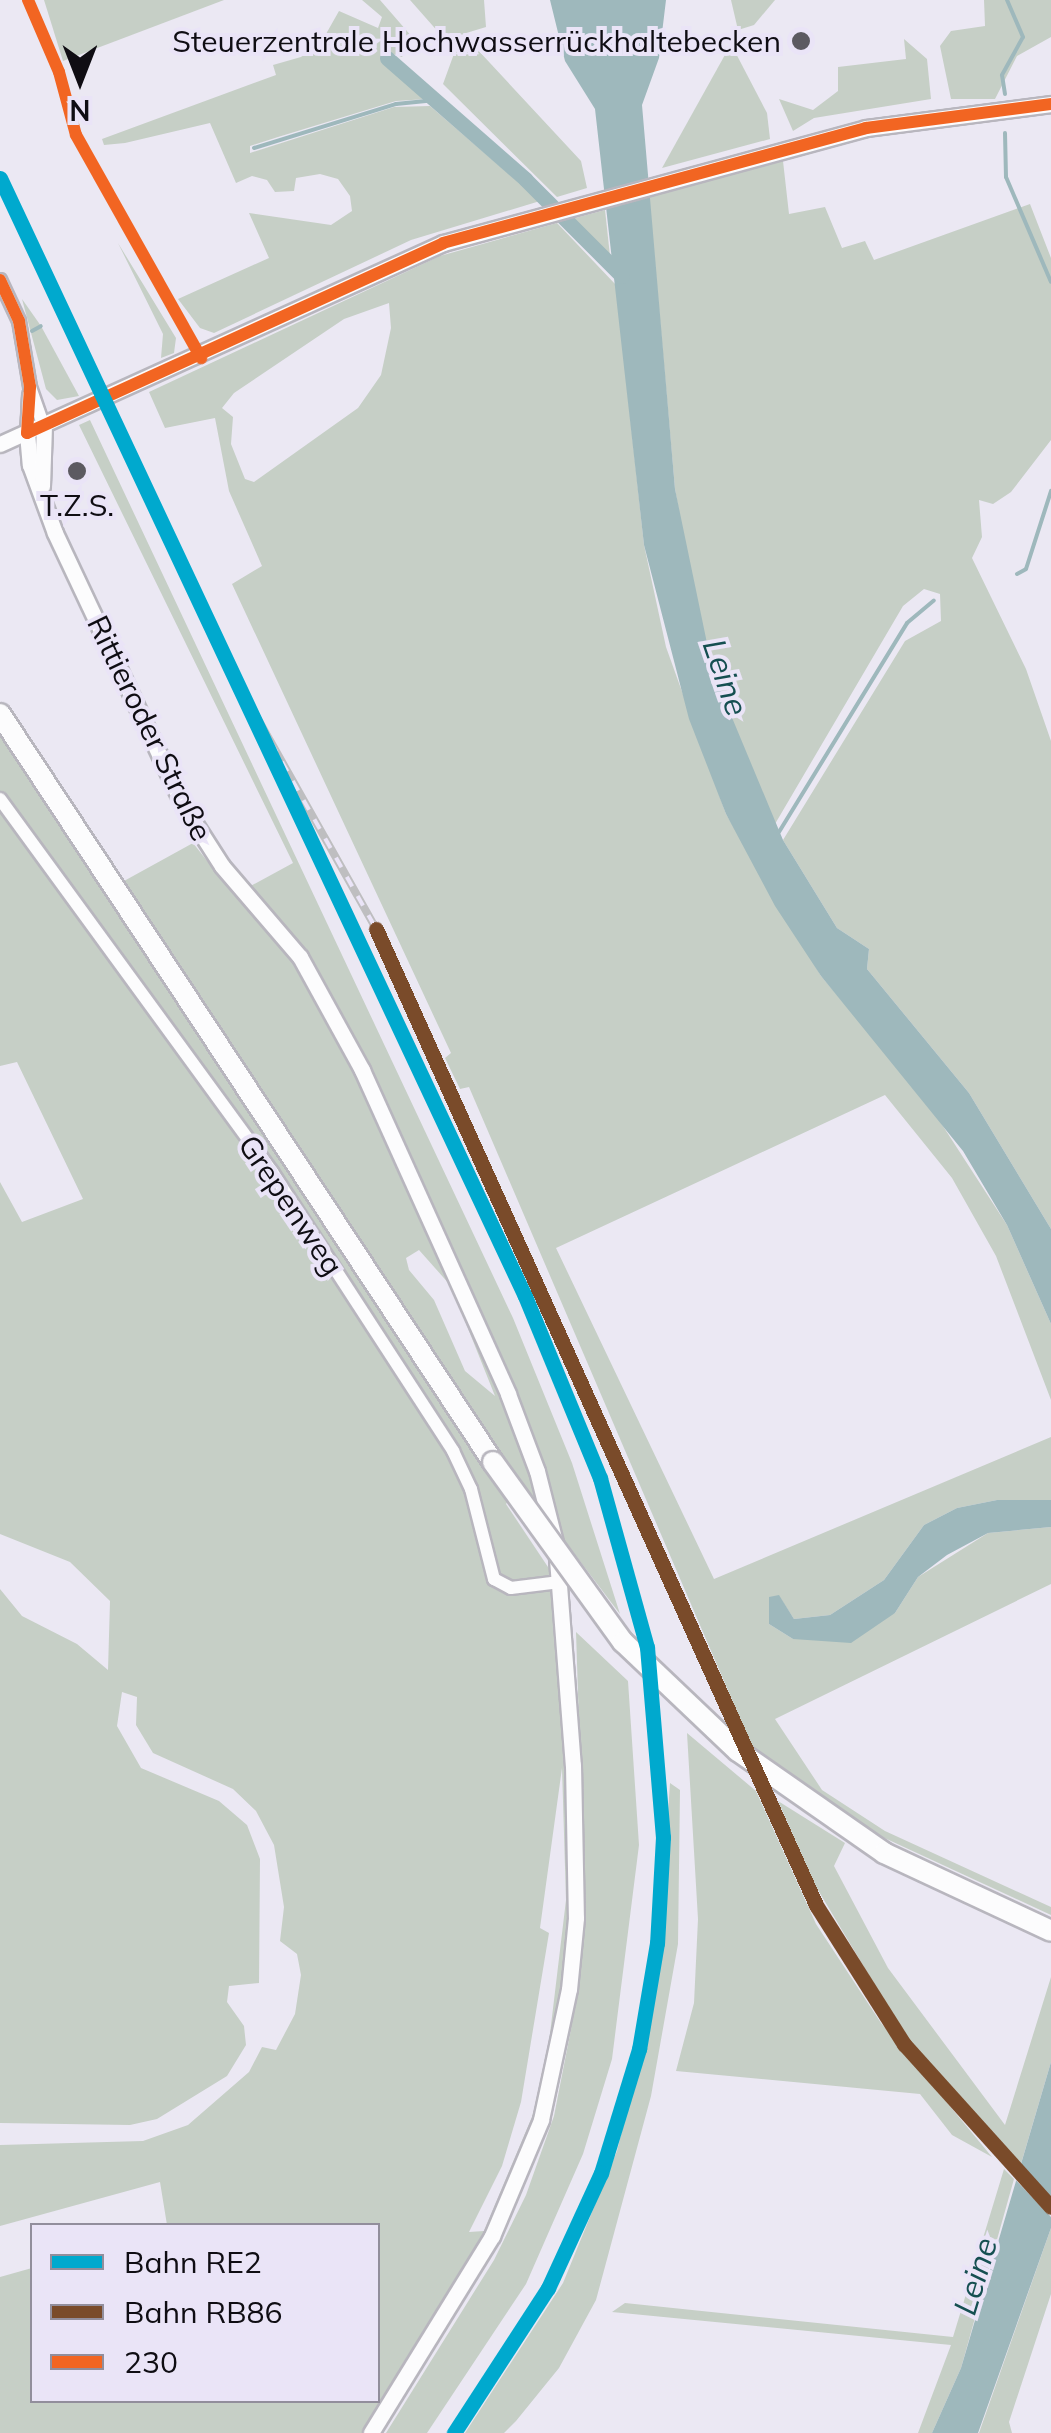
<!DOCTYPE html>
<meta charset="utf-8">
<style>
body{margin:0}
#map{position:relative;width:1051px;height:2433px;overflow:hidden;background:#ebe8f3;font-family:Mulish,sans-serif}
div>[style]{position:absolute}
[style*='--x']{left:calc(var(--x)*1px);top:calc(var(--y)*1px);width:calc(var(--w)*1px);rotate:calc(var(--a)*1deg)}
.green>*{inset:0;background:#c6cfc6}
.water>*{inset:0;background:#9eb8bc}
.pier>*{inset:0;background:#ebe8f3}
.stream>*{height:4px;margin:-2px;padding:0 2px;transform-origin:2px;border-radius:2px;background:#9eb8bc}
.canal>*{height:15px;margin:-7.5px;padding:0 7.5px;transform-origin:7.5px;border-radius:7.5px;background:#9eb8bc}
.roads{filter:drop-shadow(2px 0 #b8b6be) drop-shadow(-2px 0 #b8b6be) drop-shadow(0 2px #b8b6be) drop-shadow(0 -2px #b8b6be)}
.minor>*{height:12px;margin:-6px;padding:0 6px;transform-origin:6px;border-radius:6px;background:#fcfcfd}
.tertiary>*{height:15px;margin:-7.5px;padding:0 7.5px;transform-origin:7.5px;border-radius:7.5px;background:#fcfcfd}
.primary>*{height:20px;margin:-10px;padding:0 10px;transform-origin:10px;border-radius:10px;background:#fcfcfd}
.rail>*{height:8px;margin-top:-4px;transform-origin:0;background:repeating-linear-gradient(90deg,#eae4f7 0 11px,#bebec0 0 22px);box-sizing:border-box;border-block:2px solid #bebec0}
.bridges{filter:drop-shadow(2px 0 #b8b6be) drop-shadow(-2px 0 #b8b6be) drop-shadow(0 2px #b8b6be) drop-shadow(0 -2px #b8b6be)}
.primary-bridge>*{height:20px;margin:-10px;padding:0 10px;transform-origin:10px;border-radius:10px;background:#fcfcfd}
.bus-1>*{height:12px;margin:-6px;padding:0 6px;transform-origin:6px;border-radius:6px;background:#f26522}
.rail-1>*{height:15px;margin:-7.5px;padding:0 7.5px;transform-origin:7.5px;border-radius:7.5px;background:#00a9ce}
.rail-2>*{height:15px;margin:-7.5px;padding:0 7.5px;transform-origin:7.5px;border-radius:7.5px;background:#7a4b2a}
.dots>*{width:28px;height:28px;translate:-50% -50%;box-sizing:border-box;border:5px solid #eae4f7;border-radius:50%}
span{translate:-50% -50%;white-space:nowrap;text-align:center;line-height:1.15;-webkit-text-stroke:8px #eae4f7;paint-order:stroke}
.poi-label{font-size:30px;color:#0f0d13}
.right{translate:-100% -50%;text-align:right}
.street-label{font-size:30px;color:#0f0d13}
.water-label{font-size:32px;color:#154f51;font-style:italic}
.legend{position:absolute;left:30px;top:2223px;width:350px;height:180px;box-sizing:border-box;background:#eae4f7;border:2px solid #928e9c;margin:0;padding:12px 18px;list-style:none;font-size:30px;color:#0f0d13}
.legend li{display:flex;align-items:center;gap:20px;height:50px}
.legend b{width:50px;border:2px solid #928e9c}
.north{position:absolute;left:30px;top:30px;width:100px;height:100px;-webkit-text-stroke:8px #eae4f7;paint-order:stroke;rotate:180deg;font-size:28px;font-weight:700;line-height:40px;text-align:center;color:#0f0d13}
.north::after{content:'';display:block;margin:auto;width:35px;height:45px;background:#0f0d13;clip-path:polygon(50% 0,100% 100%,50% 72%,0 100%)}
</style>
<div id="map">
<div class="green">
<i style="clip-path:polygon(44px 0,224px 0,63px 61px)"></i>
<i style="clip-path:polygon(362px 0,380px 0,413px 38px,402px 57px,385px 51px,381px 58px,427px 99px,396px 101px,278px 137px,250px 146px,250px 153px,394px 107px,430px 106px,540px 201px,411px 240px,214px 333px,200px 328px,178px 299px,269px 258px,249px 213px,331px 225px,352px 211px,350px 196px,338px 179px,320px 174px,296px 178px,294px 191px,275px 192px,267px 180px,252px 176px,236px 183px,210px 123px,125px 143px,104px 145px,102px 139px,276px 75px,273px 65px,301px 57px,322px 41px,339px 11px,378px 28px,382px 17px)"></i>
<i style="clip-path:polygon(410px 0,484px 0,486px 27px,463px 34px,581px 161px,587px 188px,557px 197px,443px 84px,455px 51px)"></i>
<i style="clip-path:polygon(731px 0,775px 0,754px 25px,738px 30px)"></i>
<i style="clip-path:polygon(984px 0,1051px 0,1051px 37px,1017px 56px,995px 99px,951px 99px,940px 46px,951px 31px,985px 26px)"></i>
<i style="clip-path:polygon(904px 39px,927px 59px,931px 99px,814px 118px,793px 131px,779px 99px,813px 110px,838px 91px,838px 67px,906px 59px)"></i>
<i style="clip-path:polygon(731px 44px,767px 113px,770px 139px,662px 168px)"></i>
<i style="clip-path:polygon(783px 161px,789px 214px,825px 207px,842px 248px,865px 241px,874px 260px,1030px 204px,1051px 258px,1051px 440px,1011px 492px,993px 504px,979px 500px,982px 537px,972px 558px,1026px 669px,1051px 741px,1051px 1229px,969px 1093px,867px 969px,869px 949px,837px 928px,783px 840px,905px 641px,941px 621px,940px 594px,924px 589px,903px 606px,775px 824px,734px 732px,699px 623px,675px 489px,649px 197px)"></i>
<i style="clip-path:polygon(605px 210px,610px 256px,610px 261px,568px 220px)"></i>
<i style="clip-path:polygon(evenodd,557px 223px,616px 285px,644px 545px,666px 647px,726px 814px,821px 976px,928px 1103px,1007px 1225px,1051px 1324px,1051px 1400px,996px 1256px,952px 1178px,885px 1095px,556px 1248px,714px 1579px,1051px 1437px,1051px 1500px,997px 1500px,957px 1508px,924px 1525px,884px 1580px,830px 1615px,794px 1619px,779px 1596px,769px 1598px,769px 1624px,793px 1639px,895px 1613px,918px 1577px,988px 1533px,1051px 1527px,1051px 1584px,775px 1719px,822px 1790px,885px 1831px,1051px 1907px,1051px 1915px,878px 1835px,754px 1751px,469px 1087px,460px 1089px,445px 1058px,451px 1053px,232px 584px,262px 566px,229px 491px,215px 418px,165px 428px,149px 392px,440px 256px,557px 223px,389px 303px,391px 328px,381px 375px,358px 408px,254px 482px,245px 479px,231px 444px,233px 417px,222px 408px,234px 393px,344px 319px,389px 303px)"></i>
<i style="clip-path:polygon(118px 243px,176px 338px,174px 353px,161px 358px,163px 334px)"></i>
<i style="clip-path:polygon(22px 299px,41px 326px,79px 396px,57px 400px,46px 389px)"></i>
<i style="clip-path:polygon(evenodd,90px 420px,513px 1318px,572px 1463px,620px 1614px,520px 1482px,506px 1504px,570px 1600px,580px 1756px,576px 1632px,628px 1681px,639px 1845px,612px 2059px,583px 2154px,526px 2284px,427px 2433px,386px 2433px,494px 2260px,526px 2195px,554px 2116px,572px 2024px,548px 2129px,497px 2243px,380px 2433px,0 2433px,0 2277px,32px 2268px,32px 2400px,378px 2400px,378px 2226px,167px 2225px,160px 2182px,0 2226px,0 2145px,143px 2141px,188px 2125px,249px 2072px,262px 2047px,276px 2050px,295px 2014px,301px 1975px,297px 1954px,280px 1941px,284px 1907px,274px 1845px,256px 1811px,233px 1789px,153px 1753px,136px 1725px,137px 1697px,122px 1692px,117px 1726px,141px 1768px,219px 1801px,247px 1825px,260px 1859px,259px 1983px,229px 1986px,227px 2002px,244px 2026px,246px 2045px,227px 2076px,157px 2119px,130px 2125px,0 2123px,0 1589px,22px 1616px,77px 1644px,108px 1670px,110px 1601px,70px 1562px,0 1534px,0 1182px,22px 1222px,83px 1199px,17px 1062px,0 1066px,0 736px,27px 776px,48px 765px,124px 881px,193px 843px,234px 895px,293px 863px,79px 425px,90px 420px,419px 1250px,451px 1286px,495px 1396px,465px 1371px,434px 1300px,409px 1270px,406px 1258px,419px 1250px,90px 420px,562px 1768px,566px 1900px,546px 2067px,532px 2117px,484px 2231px,469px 2232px,502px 2166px,521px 2102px,549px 1933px,540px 1928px,562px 1768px)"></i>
<i style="clip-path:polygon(687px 1733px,756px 1791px,816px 1924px,881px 2023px,992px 2157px,952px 2135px,920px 2094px,676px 2071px,694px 2003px,698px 1919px)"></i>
<i style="clip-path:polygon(670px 1783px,680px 1790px,678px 1944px,651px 2096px,596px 2300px,559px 2368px,516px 2421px,504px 2433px,465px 2433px,563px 2283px,617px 2151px,656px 1992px)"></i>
<i style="clip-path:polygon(778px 1801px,845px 1843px,834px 1866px,888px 1968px,1005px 2125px,1051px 1977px,1051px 2062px,1020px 2167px,912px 2047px,815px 1885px)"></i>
<i style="clip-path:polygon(1004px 2169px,1014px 2179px,961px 2368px,932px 2433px,918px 2433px,951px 2345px,612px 2312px,625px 2303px,953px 2337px)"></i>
<i style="clip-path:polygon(1051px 2228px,1051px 2294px,1009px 2422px,1012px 2433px,979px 2433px)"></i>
</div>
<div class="water">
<i style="clip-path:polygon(550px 0,666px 0,659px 58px,642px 105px,675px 489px,713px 672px,783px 840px,837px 928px,869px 949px,867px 969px,969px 1093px,1051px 1229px,1051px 1324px,1007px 1225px,963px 1151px,821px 976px,775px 906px,726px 814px,689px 719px,644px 545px,595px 109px,565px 61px)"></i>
<i style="clip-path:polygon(997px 1500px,1051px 1500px,1051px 1527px,988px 1533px,947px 1555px,918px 1577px,895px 1613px,851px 1643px,793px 1639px,769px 1624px,769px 1597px,779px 1595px,794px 1619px,830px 1615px,884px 1580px,924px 1525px,957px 1508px)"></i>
<i style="clip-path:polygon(1051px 2062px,1051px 2228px,978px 2433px,932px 2433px,961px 2368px)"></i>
</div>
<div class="pier">
<i style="clip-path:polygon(1016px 2162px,1051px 2198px,1051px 2217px,1011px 2175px)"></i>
</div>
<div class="stream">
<i style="--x:1005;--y:94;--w:19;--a:-99"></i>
<i style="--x:1002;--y:75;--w:43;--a:-61.1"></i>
<i style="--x:1023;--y:37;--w:40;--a:-113.4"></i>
<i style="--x:1005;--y:133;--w:44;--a:88.7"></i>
<i style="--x:1006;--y:177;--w:114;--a:66.8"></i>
<i style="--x:254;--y:148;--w:149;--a:-17.2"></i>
<i style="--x:396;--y:104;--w:40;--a:-5.7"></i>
<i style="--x:32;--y:331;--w:10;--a:-29"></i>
<i style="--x:1017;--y:574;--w:10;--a:-29"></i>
<i style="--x:1026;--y:569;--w:82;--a:-72.2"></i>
<i style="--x:779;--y:832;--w:245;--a:-58.5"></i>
<i style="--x:907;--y:623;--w:35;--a:-40"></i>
</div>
<div class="canal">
<i style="--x:387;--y:58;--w:184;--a:41.2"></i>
<i style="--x:525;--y:179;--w:137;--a:45"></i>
</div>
<div class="roads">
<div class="minor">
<i style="--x:0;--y:280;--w:45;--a:65.1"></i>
<i style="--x:19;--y:321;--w:67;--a:80.5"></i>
<i style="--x:30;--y:387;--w:42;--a:70.7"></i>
<i style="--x:27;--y:433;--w:38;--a:-87"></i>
<i style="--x:0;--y:799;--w:462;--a:53.9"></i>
<i style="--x:272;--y:1172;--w:333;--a:57"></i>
<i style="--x:453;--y:1451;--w:42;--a:64.7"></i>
<i style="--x:471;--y:1489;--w:93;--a:75.7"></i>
<i style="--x:494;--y:1579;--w:19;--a:28"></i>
<i style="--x:511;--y:1588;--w:49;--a:-7"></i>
</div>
<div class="tertiary">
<i style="--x:27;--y:433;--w:32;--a:85"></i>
<i style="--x:30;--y:465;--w:72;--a:69.8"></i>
<i style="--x:55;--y:533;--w:301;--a:64.8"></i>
<i style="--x:183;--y:805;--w:72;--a:57.4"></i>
<i style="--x:222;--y:866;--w:120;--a:49.4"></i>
<i style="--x:300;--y:957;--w:129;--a:61.2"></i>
<i style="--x:362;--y:1070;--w:355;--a:65.7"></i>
<i style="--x:508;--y:1394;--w:82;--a:69.4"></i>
<i style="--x:537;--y:1471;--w:77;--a:75.8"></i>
<i style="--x:556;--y:1546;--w:220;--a:85.6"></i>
<i style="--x:573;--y:1765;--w:153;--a:88.9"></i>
<i style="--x:576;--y:1918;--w:71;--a:95.6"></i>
<i style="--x:569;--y:1989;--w:134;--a:102.1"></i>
<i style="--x:541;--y:2120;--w:126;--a:112.9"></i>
<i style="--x:492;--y:2236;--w:231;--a:121.6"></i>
<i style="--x:0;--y:444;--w:486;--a:-24.4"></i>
<i style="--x:443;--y:243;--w:438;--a:-15.2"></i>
<i style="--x:866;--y:128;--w:187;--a:-7.4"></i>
<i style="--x:42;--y:486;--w:59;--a:-88.1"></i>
</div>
<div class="primary">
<i style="--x:0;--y:714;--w:896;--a:56.61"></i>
</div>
</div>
<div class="rail">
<i style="--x:228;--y:666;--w:302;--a:60.6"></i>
</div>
<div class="bridges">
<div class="primary-bridge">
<i style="--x:493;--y:1462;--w:222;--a:54.2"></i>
<i style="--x:623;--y:1642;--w:158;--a:43.5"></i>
<i style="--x:738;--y:1751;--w:178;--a:34.9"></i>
<i style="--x:884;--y:1853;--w:184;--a:25"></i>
</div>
</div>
<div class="bus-1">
<i style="--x:28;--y:0;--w:78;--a:66.7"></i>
<i style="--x:59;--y:72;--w:65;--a:74.9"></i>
<i style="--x:76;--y:135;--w:256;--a:60.7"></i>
<i style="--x:0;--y:280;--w:45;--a:65.1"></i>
<i style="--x:19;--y:321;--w:67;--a:80.5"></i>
<i style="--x:30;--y:387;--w:46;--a:93.7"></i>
<i style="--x:27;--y:433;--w:457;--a:-24.5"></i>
<i style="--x:443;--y:243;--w:438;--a:-15.2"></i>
<i style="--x:866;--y:128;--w:187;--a:-7.4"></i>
</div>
<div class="rail-1">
<i style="--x:0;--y:178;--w:1235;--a:64.85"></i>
<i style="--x:525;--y:1296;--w:197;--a:67.6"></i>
<i style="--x:600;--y:1478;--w:175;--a:74.5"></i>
<i style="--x:647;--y:1647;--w:191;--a:85.2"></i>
<i style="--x:663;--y:1837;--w:106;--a:93.2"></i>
<i style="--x:657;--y:1943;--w:108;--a:99.6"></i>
<i style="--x:639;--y:2049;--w:130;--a:107"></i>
<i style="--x:601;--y:2173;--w:127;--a:114.7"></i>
<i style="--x:548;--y:2288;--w:173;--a:123"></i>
</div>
<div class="rail-2">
<i style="--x:376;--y:929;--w:1071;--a:65.73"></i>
<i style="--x:816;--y:1905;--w:165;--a:57.7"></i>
<i style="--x:904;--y:2044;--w:219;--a:48"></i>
</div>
<div class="dots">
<i style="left:801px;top:41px;background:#5c5a61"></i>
<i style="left:77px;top:471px;background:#5c5a61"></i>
</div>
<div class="poi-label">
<span class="right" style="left:781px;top:41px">Steuerzentrale Hochwasserrückhaltebecken</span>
<span style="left:77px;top:505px">T.Z.S.</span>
</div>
<div class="street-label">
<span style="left:150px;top:728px;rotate:64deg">Rittieroder Straße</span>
<span style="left:291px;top:1205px;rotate:56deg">Grepenweg</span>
</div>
<div class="water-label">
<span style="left:726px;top:677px;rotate:71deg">Leine</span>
<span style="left:975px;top:2276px;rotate:-73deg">Leine</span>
</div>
<ul class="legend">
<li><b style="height:12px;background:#00a9ce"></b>Bahn RE2</li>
<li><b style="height:12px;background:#7a4b2a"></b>Bahn RB86</li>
<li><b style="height:12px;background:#f26522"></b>230</li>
</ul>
<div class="north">N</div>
</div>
